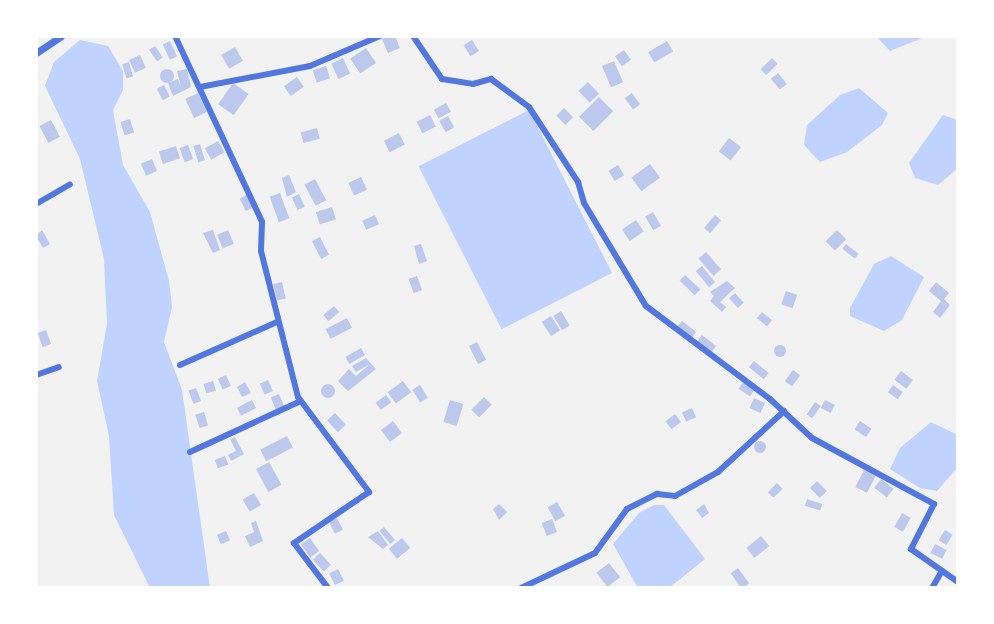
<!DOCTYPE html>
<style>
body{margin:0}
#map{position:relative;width:994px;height:624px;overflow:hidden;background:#f2f2f2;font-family:"PT Sans",sans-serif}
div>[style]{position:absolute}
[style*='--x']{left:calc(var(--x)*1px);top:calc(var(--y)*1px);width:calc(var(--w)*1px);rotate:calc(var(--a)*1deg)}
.water>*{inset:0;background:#bfd3fe;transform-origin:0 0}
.building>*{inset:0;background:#bdc9ec;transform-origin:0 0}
.round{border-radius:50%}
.minor>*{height:6px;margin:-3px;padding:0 3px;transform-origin:3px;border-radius:3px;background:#5277de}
.tertiary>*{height:7px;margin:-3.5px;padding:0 3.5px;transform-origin:3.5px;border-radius:3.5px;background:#5277de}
span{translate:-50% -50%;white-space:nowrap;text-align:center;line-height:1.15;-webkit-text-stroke:6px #fff;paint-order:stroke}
.frame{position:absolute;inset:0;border:38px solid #fff;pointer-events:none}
</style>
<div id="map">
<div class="water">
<i style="clip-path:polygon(876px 36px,927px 36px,890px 51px)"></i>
<i style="clip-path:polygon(80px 40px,108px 46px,123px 71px,123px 90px,113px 110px,123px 165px,150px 212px,169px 281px,172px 307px,164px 342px,182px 390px,210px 588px,150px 588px,114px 515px,109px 436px,97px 381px,107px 324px,104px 259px,80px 159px,45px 86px,54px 62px)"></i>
<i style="clip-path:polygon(859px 88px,888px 113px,882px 125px,847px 152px,820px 162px,804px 145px,807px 125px,840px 95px)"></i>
<i style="left:529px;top:110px;width:183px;height:124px;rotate:63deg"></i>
<i style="clip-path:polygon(943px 115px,958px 120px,958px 168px,938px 185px,915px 178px,909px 163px)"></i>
<i style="clip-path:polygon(891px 256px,924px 277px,902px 320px,884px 331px,850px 316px,850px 308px,874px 264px)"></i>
<i style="clip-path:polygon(931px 422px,958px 435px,958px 467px,937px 491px,920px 488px,890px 469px,900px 448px)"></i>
<i style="clip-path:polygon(654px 505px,664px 505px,705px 559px,669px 588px,638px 588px,613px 544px,639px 513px)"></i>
</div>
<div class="building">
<i style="clip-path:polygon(388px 36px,395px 36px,400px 48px,388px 53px,382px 39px)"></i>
<i style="left:472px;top:40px;width:13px;height:10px;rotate:58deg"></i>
<i style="left:170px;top:41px;width:17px;height:8px;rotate:65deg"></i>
<i style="left:667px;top:41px;width:12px;height:22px;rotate:59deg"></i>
<i style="left:155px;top:46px;width:14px;height:7px;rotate:56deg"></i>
<i style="left:235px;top:47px;width:16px;height:16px;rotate:60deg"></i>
<i style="left:366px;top:48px;width:18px;height:19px;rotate:56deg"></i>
<i style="left:624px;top:50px;width:12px;height:11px;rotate:55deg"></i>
<i style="left:140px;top:55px;width:14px;height:12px;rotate:65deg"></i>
<i style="left:343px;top:58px;width:17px;height:13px;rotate:65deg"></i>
<i style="left:772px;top:58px;width:8px;height:16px;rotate:45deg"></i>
<i style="left:614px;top:61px;width:23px;height:13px;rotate:67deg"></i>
<i style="left:129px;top:62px;width:15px;height:7px;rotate:74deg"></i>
<i style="left:326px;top:66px;width:13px;height:14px;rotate:72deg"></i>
<i style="clip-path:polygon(187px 69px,191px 87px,173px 96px,168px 83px,178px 79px,181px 87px,177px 71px)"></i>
<i class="round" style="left:160px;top:69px;width:14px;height:14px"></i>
<i style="left:778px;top:73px;width:14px;height:9px;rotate:51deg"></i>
<i style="left:297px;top:77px;width:12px;height:16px;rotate:55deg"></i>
<i style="left:588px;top:82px;width:16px;height:13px;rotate:47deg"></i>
<i style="left:233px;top:83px;width:19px;height:26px;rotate:35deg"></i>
<i style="left:164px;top:85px;width:13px;height:8px;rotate:63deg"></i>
<i style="left:198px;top:93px;width:21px;height:14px;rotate:65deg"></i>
<i style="left:632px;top:93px;width:14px;height:9px;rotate:54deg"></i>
<i style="left:599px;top:97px;width:20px;height:28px;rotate:45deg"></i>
<i style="left:446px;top:103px;width:10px;height:14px;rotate:61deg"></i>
<i style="left:564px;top:108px;width:13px;height:11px;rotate:45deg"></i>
<i style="left:430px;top:115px;width:13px;height:15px;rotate:63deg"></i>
<i style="left:448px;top:116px;width:13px;height:10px;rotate:61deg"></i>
<i style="left:130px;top:119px;width:14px;height:10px;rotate:73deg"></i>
<i style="left:51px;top:120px;width:19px;height:13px;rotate:62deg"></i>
<i style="left:317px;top:128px;width:11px;height:17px;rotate:75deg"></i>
<i style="left:399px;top:133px;width:13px;height:17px;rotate:63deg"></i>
<i style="left:729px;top:138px;width:15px;height:17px;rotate:37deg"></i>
<i style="left:218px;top:141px;width:13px;height:15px;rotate:61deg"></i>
<i style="left:200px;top:144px;width:17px;height:7px;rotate:73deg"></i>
<i style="left:188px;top:145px;width:15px;height:9px;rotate:70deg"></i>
<i style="left:176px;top:146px;width:13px;height:18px;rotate:72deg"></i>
<i style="left:152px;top:159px;width:13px;height:12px;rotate:67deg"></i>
<i style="left:650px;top:164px;width:17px;height:23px;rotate:54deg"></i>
<i style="left:618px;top:165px;width:12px;height:11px;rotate:59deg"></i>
<i style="clip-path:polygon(289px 175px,296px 192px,287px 197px,282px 178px)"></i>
<i style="left:361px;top:177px;width:14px;height:14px;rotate:65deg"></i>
<i style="left:315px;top:179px;width:24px;height:12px;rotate:62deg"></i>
<i style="left:280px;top:193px;width:27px;height:11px;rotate:70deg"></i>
<i style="left:299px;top:194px;width:14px;height:8px;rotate:65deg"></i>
<i style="left:247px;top:195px;width:14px;height:8px;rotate:65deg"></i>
<i style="left:332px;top:207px;width:13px;height:17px;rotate:72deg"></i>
<i style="left:653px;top:212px;width:16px;height:9px;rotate:60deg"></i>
<i style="left:375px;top:215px;width:10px;height:14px;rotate:66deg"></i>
<i style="left:715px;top:215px;width:8px;height:17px;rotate:40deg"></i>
<i style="left:636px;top:220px;width:14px;height:17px;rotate:56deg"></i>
<i style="clip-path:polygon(42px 230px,50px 244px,43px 248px,36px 236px)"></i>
<i style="clip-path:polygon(213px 230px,220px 250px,213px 253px,203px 233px)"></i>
<i style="left:228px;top:230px;width:15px;height:12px;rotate:67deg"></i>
<i style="left:837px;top:230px;width:13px;height:16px;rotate:45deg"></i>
<i style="left:320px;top:237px;width:20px;height:9px;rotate:63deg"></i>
<i style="clip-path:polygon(421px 244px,427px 261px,419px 264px,414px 246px)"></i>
<i style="left:846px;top:244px;width:16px;height:6px;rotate:38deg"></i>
<i style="left:706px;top:252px;width:23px;height:10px;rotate:49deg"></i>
<i style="left:702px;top:266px;width:21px;height:8px;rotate:51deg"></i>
<i style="left:685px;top:275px;width:21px;height:8px;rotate:43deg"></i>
<i style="left:417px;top:276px;width:15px;height:9px;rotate:70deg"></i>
<i style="clip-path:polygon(727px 281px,735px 288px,720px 302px,726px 307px,722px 312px,710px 301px,714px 296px,710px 292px)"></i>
<i style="left:282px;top:282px;width:17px;height:9px;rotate:77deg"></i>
<i style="clip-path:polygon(936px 282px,949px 293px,944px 299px,950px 305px,940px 318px,933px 312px,941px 301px,929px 291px)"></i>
<i style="left:786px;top:291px;width:12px;height:14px;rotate:20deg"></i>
<i style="left:735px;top:293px;width:13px;height:8px;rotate:48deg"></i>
<i style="left:334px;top:306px;width:8px;height:14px;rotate:50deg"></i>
<i style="left:561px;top:311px;width:17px;height:9px;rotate:59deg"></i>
<i style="left:762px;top:312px;width:13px;height:8px;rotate:39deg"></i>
<i style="left:551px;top:316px;width:17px;height:11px;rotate:57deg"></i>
<i style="left:347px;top:318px;width:11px;height:24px;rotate:63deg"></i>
<i style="left:682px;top:321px;width:18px;height:8px;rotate:38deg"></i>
<i style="left:46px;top:330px;width:15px;height:9px;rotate:70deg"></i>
<i style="left:702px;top:335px;width:18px;height:10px;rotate:38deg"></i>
<i style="left:477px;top:342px;width:20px;height:9px;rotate:63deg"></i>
<i class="round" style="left:774px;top:345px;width:12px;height:12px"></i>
<i style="left:361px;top:348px;width:8px;height:18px;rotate:60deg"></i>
<i style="clip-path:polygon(366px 358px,376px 369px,348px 391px,338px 381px,349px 369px,356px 376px,370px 364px,356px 372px,352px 366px)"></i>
<i style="left:754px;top:361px;width:19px;height:8px;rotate:39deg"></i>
<i style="left:793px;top:370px;width:9px;height:14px;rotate:36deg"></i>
<i style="left:901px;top:371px;width:15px;height:11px;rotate:37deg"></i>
<i style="left:226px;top:375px;width:12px;height:9px;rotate:66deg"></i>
<i style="left:268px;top:380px;width:12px;height:9px;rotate:66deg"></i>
<i style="left:213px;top:381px;width:10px;height:10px;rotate:73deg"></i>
<i style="left:403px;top:381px;width:14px;height:19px;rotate:54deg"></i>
<i style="clip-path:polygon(245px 382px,251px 393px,242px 397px,237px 387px)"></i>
<i style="left:743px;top:382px;width:14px;height:8px;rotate:34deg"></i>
<i class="round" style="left:321px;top:384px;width:14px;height:14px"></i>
<i style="left:420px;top:385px;width:15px;height:9px;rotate:58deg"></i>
<i style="left:893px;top:385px;width:12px;height:9px;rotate:35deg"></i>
<i style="left:196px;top:388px;width:14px;height:8px;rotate:69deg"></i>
<i style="left:279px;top:394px;width:15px;height:9px;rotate:67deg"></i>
<i style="left:386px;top:395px;width:9px;height:13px;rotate:54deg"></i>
<i style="left:484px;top:397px;width:11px;height:18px;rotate:45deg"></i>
<i style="left:754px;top:398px;width:12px;height:11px;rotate:24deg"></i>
<i style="left:252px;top:400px;width:9px;height:17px;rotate:63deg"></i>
<i style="left:450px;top:400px;width:14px;height:23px;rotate:17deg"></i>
<i style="left:825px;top:400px;width:11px;height:9px;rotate:27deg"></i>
<i style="left:815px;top:402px;width:7px;height:15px;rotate:34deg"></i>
<i style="left:692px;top:408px;width:10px;height:11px;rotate:66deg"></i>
<i style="left:204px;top:412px;width:14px;height:9px;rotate:73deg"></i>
<i style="left:335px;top:413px;width:16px;height:11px;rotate:47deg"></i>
<i style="left:675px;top:414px;width:10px;height:12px;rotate:53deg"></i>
<i style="left:393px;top:421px;width:15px;height:15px;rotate:53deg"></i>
<i style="left:860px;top:421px;width:14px;height:10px;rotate:34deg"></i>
<i style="left:287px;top:436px;width:13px;height:30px;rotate:63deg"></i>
<i style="clip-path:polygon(235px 437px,244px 454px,231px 461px,228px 455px,236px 451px,230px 439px)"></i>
<i class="round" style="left:754px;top:441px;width:12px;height:12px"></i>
<i style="left:225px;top:456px;width:9px;height:11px;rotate:69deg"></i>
<i style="left:269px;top:462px;width:26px;height:15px;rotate:61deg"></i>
<i style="left:864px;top:470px;width:13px;height:19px;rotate:27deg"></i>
<i style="left:881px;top:479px;width:16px;height:11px;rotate:38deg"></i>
<i style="left:817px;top:481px;width:14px;height:10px;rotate:45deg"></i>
<i style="left:777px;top:483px;width:8px;height:13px;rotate:45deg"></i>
<i style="left:254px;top:493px;width:14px;height:13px;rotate:60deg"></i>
<i style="left:807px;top:499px;width:16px;height:7px;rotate:18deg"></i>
<i style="left:557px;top:502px;width:16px;height:11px;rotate:60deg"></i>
<i style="clip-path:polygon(499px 504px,507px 512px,499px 520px,493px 509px)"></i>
<i style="clip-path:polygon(704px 504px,709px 513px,702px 518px,696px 510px)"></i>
<i style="left:902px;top:513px;width:10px;height:16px;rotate:29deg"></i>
<i style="left:337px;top:518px;width:13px;height:9px;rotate:63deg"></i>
<i style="left:552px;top:519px;width:14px;height:11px;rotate:69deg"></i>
<i style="clip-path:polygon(256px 521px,263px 541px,250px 547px,245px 536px,254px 532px,251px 523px)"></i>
<i style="left:384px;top:527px;width:17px;height:6px;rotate:50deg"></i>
<i style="left:945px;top:530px;width:9px;height:12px;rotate:32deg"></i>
<i style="left:226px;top:531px;width:10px;height:10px;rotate:66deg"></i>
<i style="clip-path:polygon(378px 531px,388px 545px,383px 549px,368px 537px)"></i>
<i style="left:761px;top:536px;width:13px;height:19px;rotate:51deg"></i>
<i style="left:310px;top:538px;width:16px;height:11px;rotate:55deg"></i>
<i style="left:402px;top:538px;width:13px;height:17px;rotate:51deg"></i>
<i style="left:935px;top:544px;width:13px;height:10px;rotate:27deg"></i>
<i style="left:320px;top:553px;width:16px;height:10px;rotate:47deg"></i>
<i style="left:609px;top:563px;width:18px;height:16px;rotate:52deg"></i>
<i style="left:738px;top:568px;width:19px;height:9px;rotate:54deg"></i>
<i style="left:338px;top:569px;width:13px;height:10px;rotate:63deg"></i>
</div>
<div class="minor">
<i style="--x:175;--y:36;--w:205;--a:64.9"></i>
<i style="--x:262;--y:222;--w:29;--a:92"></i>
<i style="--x:261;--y:251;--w:151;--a:75.8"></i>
<i style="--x:298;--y:397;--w:119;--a:53.2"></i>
<i style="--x:369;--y:492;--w:91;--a:145.8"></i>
<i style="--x:294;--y:543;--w:56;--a:52.9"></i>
<i style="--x:413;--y:36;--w:52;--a:56"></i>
<i style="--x:442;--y:79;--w:31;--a:9"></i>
<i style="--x:473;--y:84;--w:19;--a:-16"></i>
<i style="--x:491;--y:79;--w:47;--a:36.4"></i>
<i style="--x:529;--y:107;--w:90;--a:56.8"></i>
<i style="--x:578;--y:182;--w:22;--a:74"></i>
<i style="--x:584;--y:203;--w:120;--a:59"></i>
<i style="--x:646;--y:306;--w:155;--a:36.9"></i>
<i style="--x:770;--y:399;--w:57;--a:42.9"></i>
<i style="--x:812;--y:438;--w:139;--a:28.4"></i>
<i style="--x:934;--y:504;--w:51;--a:117.1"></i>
<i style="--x:911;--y:549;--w:57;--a:35.1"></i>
<i style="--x:200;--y:87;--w:112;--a:-10.8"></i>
<i style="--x:310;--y:66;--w:76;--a:-23.2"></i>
<i style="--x:36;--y:204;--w:39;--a:-30"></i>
<i style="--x:180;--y:365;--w:106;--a:-23.9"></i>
<i style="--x:36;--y:375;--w:24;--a:-19"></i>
<i style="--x:190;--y:452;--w:122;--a:-24.7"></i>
<i style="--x:521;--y:588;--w:82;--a:-25.3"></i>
<i style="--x:595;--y:553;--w:54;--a:-54"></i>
<i style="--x:627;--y:509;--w:34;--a:-27"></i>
<i style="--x:657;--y:494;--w:18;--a:6"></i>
<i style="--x:675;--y:496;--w:49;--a:-29.2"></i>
<i style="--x:718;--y:472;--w:90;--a:-42.7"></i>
<i style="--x:932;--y:588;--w:20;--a:-60"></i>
</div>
<div class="tertiary">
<i style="--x:36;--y:53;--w:30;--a:-34"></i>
</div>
<div class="frame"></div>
</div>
